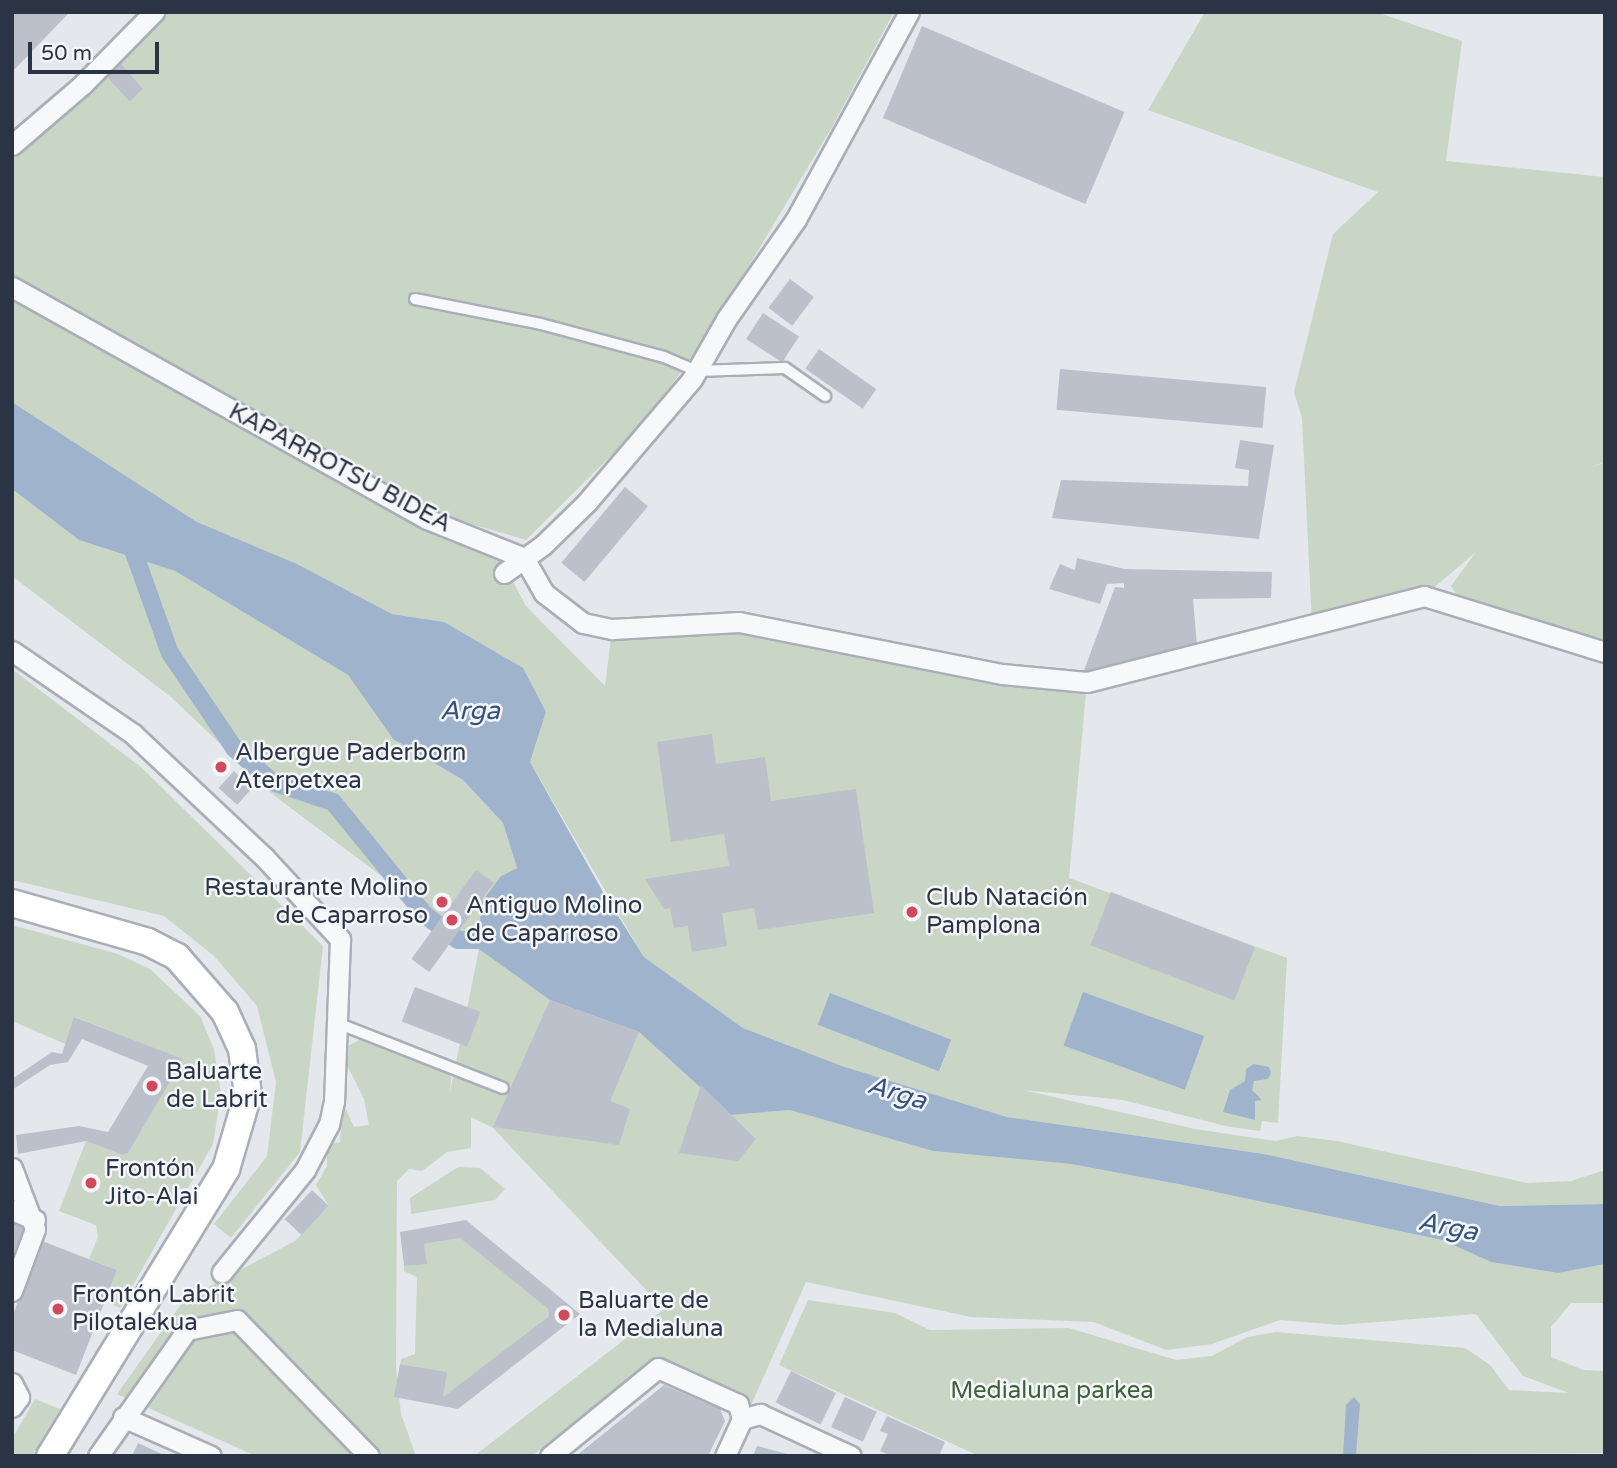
<!DOCTYPE html>
<meta charset="utf-8">
<style>
body{margin:0}
#map{position:relative;width:1617px;height:1468px;overflow:hidden;background:#e4e7ec;font-family:"Varela Round",sans-serif}
div>[style]{position:absolute}
[style*='--x']{left:calc(var(--x)*1px);top:calc(var(--y)*1px);width:calc(var(--w)*1px);rotate:calc(var(--a)*1deg)}
.green>*{inset:0;background:#c9d6c5}
.water>*{inset:0;background:#9fb4cc;transform-origin:0 0}
.canal>*{height:18px;margin:-9px;padding:0 9px;transform-origin:9px;border-radius:9px;background:#9fb4cc}
.building>*{inset:0;background:#bbc0ca;transform-origin:0 0}
.roads{filter:drop-shadow(2px 0 #a9aeb7) drop-shadow(-2px 0 #a9aeb7) drop-shadow(0 2px #a9aeb7) drop-shadow(0 -2px #a9aeb7)}
.lane>*{height:10px;margin:-5px;padding:0 5px;transform-origin:5px;border-radius:5px;background:#f7f8fa}
.street>*{height:19px;margin:-9.5px;padding:0 9.5px;transform-origin:9.5px;border-radius:9.5px;background:#f7f8fa}
.secondary>*{height:26px;margin:-13px;padding:0 13px;transform-origin:13px;border-radius:13px;background:#fff}
.dots>*{width:19px;height:19px;translate:-50% -50%;box-sizing:border-box;border:4px solid #f4f6f9;border-radius:50%}
span{translate:-50% -50%;white-space:nowrap;text-align:center;line-height:1.15;-webkit-text-stroke:5px #f4f6f9;paint-order:stroke}
.street-label{font-size:24px;color:#2b3445}
.poi-label{font-size:24px;color:#2b3445}
.left{translate:0 -50%;text-align:left}
.right{translate:-100% -50%;text-align:right}
.park-label{font-size:24px;color:#3f6138}
.water-label{font-size:26px;color:#34527a;font-style:italic}
.frame{position:absolute;inset:0;border:14px solid #2b3445;pointer-events:none}
.scale{position:absolute;left:28px;top:42px;width:131px;height:32px;box-sizing:border-box;border:4px solid #2b3445;border-top:0;padding-left:9px;font-size:21px;line-height:24px;white-space:nowrap;color:#2b3445;-webkit-text-stroke:5px #f4f6f9;paint-order:stroke}
</style>
<div id="map">
<div class="green">
<i style="clip-path:polygon(evenodd,161px 12px,894px 12px,832px 127px,714px 324px,648px 419px,526px 540px,454px 519px,385px 489px,498px 554px,526px 606px,605px 686px,612px 629px,739px 622px,1087px 682px,1069px 878px,1287px 958px,1278px 1123px,1262px 1121px,1260px 1131px,1230px 1127px,1123px 1100px,1023px 1090px,1195px 1129px,1276px 1141px,1297px 1136px,1337px 1141px,1527px 1183px,1571px 1181px,1605px 1170px,1605px 1204px,1500px 1206px,1264px 1154px,1007px 1117px,842px 1066px,743px 1028px,644px 957px,530px 762px,546px 712px,444px 622px,392px 614px,298px 565px,197px 522px,12px 402px,12px 150px,106px 76px,130px 102px,143px 89px,119px 61px,161px 12px,830px 994px,951px 1039px,940px 1071px,830px 994px)"></i>
<i style="clip-path:polygon(1205px 12px,1376px 12px,1462px 41px,1446px 161px,1605px 177px,1605px 461px,1588px 469px,1605px 462px,1605px 650px,1462px 603px,1451px 586px,1476px 552px,1424px 596px,1312px 625px,1302px 418px,1294px 392px,1333px 234px,1378px 192px,1148px 110px)"></i>
<i style="clip-path:polygon(12px 489px,79px 540px,175px 571px,348px 675px,393px 739px,463px 780px,503px 823px,517px 868px,501px 876px,550px 1000px,639px 1032px,731px 1115px,790px 1110px,933px 1151px,1071px 1164px,1183px 1185px,1442px 1240px,1491px 1262px,1558px 1273px,1605px 1264px,1605px 1303px,1571px 1303px,1551px 1327px,1551px 1357px,1583px 1370px,1605px 1371px,1605px 1453px,979px 1456px,779px 1365px,808px 1300px,895px 1313px,930px 1330px,1069px 1328px,1176px 1360px,1212px 1356px,1247px 1337px,1276px 1332px,1465px 1348px,1490px 1365px,1509px 1390px,1569px 1393px,1523px 1376px,1476px 1314px,1340px 1325px,1280px 1320px,1212px 1344px,1166px 1350px,1094px 1322px,971px 1317px,806px 1282px,751px 1405px,652px 1361px,532px 1456px,474px 1456px,664px 1309px,493px 1128px,471px 1117px,471px 1148px,447px 1152px,422px 1171px,409px 1169px,397px 1181px,396px 1368px,401px 1414px,416px 1456px,256px 1456px,117px 1394px,184px 1300px,295px 1241px,329px 1206px,316px 1185px,327px 1166px,327px 1145px,340px 1142px,343px 1103px,354px 1127px,369px 1125px,364px 1099px,346px 1063px,348px 1046px,359px 1040px,442px 1070px,452px 1067px,450px 1092px,479px 949px,276px 797px,171px 697px,12px 576px)"></i>
<i style="clip-path:polygon(12px 669px,142px 768px,323px 946px,300px 1152px,231px 1238px,214px 1224px,267px 1156px,276px 1082px,257px 1006px,214px 956px,164px 916px,12px 880px)"></i>
<i style="clip-path:polygon(12px 925px,118px 954px,150px 969px,200px 1016px,214px 1049px,221px 1094px,213px 1144px,120px 1308px,105px 1301px,117px 1270px,89px 1259px,98px 1237px,96px 1225px,59px 1211px,86px 1141px,123px 1155px,128px 1153px,182px 1059px,75px 1017px,68px 1045px,12px 1021px)"></i>
<i style="clip-path:polygon(458px 1167px,480px 1168px,505px 1189px,495px 1200px,411px 1214px,410px 1198px)"></i>
<i style="clip-path:polygon(460px 1238px,548px 1309px,549px 1316px,443px 1397px,446px 1372px,400px 1364px,401px 1359px,415px 1354px,417px 1277px,404px 1271px,404px 1266px,426px 1263px,424px 1244px)"></i>
<i style="clip-path:polygon(35px 1399px,60px 1409px,32px 1456px,12px 1456px,12px 1439px)"></i>
</div>
<div class="water">
<i style="clip-path:polygon(12px 402px,197px 522px,297px 564px,392px 614px,444px 622px,523px 668px,546px 712px,530px 762px,603px 892px,644px 957px,743px 1028px,842px 1066px,1007px 1117px,1264px 1154px,1500px 1206px,1605px 1204px,1605px 1264px,1558px 1273px,1491px 1262px,1442px 1240px,1183px 1185px,1071px 1164px,933px 1151px,790px 1110px,731px 1115px,639px 1032px,550px 1000px,479px 949px,481px 903px,501px 876px,517px 868px,503px 823px,463px 780px,393px 739px,348px 675px,175px 571px,79px 540px,12px 489px)"></i>
<i style="left:1083px;top:992px;width:129px;height:57px;rotate:20deg"></i>
<i style="left:830px;top:993px;width:130px;height:34px;rotate:21deg"></i>
<i style="clip-path:polygon(1254px 1064px,1269px 1067px,1271px 1073px,1268px 1079px,1254px 1081px,1252px 1090px,1262px 1100px,1255px 1101px,1255px 1120px,1223px 1112px,1230px 1090px,1245px 1081px,1246px 1069px)"></i>
<i style="clip-path:polygon(1354px 1397px,1360px 1404px,1356px 1456px,1343px 1456px,1346px 1405px)"></i>
</div>
<div class="canal">
<i style="--x:128;--y:536;--w:124;--a:70.3"></i>
<i style="--x:170;--y:653;--w:115;--a:56"></i>
<i style="--x:234;--y:748;--w:51;--a:41.8"></i>
<i style="--x:272;--y:782;--w:64;--a:18.2"></i>
<i style="--x:333;--y:802;--w:146;--a:50.8"></i>
<i style="--x:425;--y:915;--w:41;--a:37.1"></i>
<i style="--x:458;--y:940;--w:43;--a:0"></i>
</div>
<div class="building">
<i style="clip-path:polygon(12px 12px,68px 14px,12px 72px)"></i>
<i style="left:922px;top:26px;width:220px;height:100px;rotate:23deg"></i>
<i style="clip-path:polygon(119px 61px,143px 89px,130px 102px,106px 76px)"></i>
<i style="left:790px;top:279px;width:30px;height:36px;rotate:37deg"></i>
<i style="left:763px;top:313px;width:43px;height:31px;rotate:33deg"></i>
<i style="left:819px;top:349px;width:70px;height:24px;rotate:35deg"></i>
<i style="left:1060px;top:369px;width:207px;height:41px;rotate:5deg"></i>
<i style="clip-path:polygon(1240px 440px,1274px 445px,1259px 539px,1052px 518px,1061px 480px,1248px 486px,1249px 470px,1235px 468px)"></i>
<i style="left:625px;top:487px;width:30px;height:99px;rotate:40deg"></i>
<i style="clip-path:polygon(1077px 558px,1125px 569px,1272px 572px,1271px 598px,1193px 599px,1197px 646px,1083px 673px,1115px 587px,1124px 588px,1124px 583px,1107px 584px,1100px 604px,1049px 589px,1060px 564px,1075px 570px)"></i>
<i style="clip-path:polygon(712px 734px,716px 764px,765px 757px,771px 801px,856px 789px,874px 913px,758px 930px,754px 908px,722px 913px,727px 946px,692px 952px,688px 926px,674px 928px,670px 908px,664px 909px,645px 879px,729px 866px,724px 834px,671px 842px,657px 742px)"></i>
<i style="left:234px;top:771px;width:25px;height:23px;rotate:42deg"></i>
<i style="left:476px;top:870px;width:22px;height:110px;rotate:36deg"></i>
<i style="left:1111px;top:892px;width:154px;height:57px;rotate:21deg"></i>
<i style="left:415px;top:987px;width:70px;height:37px;rotate:21deg"></i>
<i style="clip-path:polygon(550px 1000px,639px 1032px,610px 1101px,630px 1109px,619px 1145px,493px 1127px)"></i>
<i style="clip-path:polygon(74px 1017px,183px 1059px,128px 1153px,123px 1155px,86px 1141px,18px 1154px,16px 1135px,79px 1126px,108px 1132px,148px 1066px,82px 1039px,68px 1062px,50px 1065px,12px 1090px,12px 1079px,52px 1052px,62px 1054px)"></i>
<i style="clip-path:polygon(701px 1085px,756px 1139px,738px 1161px,679px 1153px)"></i>
<i style="left:312px;top:1190px;width:23px;height:40px;rotate:43deg"></i>
<i style="clip-path:polygon(12px 1215px,27px 1221px,12px 1257px,13px 1230px)"></i>
<i style="clip-path:polygon(466px 1220px,580px 1314px,458px 1409px,394px 1397px,400px 1364px,447px 1372px,443px 1397px,549px 1316px,548px 1309px,460px 1238px,424px 1244px,427px 1264px,404px 1266px,400px 1232px)"></i>
<i style="clip-path:polygon(42px 1241px,117px 1270px,76px 1375px,12px 1350px,12px 1317px)"></i>
<i style="left:791px;top:1371px;width:50px;height:35px;rotate:26deg"></i>
<i style="clip-path:polygon(664px 1385px,720px 1409px,725px 1421px,708px 1456px,576px 1456px)"></i>
<i style="left:845px;top:1397px;width:35px;height:33px;rotate:25deg"></i>
<i style="clip-path:polygon(887px 1416px,945px 1442px,939px 1456px,891px 1456px,880px 1451px,888px 1434px,880px 1431px)"></i>
<i style="clip-path:polygon(138px 1443px,166px 1456px,132px 1456px)"></i>
<i style="clip-path:polygon(757px 1446px,791px 1455px,791px 1456px,753px 1456px)"></i>
</div>
<div class="roads">
<div class="lane">
<i style="--x:415;--y:299;--w:128;--a:11.2"></i>
<i style="--x:541;--y:324;--w:127;--a:15"></i>
<i style="--x:664;--y:357;--w:36;--a:23"></i>
<i style="--x:697;--y:371;--w:88;--a:-2"></i>
<i style="--x:785;--y:368;--w:49;--a:35"></i>
<i style="--x:337;--y:1023;--w:178;--a:21.4"></i>
</div>
<div class="street">
<i style="--x:12;--y:145;--w:92;--a:-40.6"></i>
<i style="--x:82;--y:85;--w:103;--a:-45.4"></i>
<i style="--x:12;--y:287;--w:475;--a:29.2"></i>
<i style="--x:427;--y:519;--w:105;--a:21.9"></i>
<i style="--x:524;--y:558;--w:40;--a:60.3"></i>
<i style="--x:544;--y:593;--w:49;--a:37.6"></i>
<i style="--x:583;--y:623;--w:30;--a:12"></i>
<i style="--x:612;--y:629;--w:127;--a:-3.2"></i>
<i style="--x:739;--y:622;--w:268;--a:11.2"></i>
<i style="--x:1002;--y:674;--w:85;--a:5.4"></i>
<i style="--x:1087;--y:682;--w:348;--a:-14.3"></i>
<i style="--x:1424;--y:596;--w:189;--a:17.2"></i>
<i style="--x:504;--y:573;--w:48;--a:-35.7"></i>
<i style="--x:543;--y:545;--w:62;--a:-44.3"></i>
<i style="--x:587;--y:502;--w:162;--a:-49.5"></i>
<i style="--x:692;--y:379;--w:70;--a:-60.2"></i>
<i style="--x:727;--y:318;--w:121;--a:-55.1"></i>
<i style="--x:796;--y:219;--w:236;--a:-61.4"></i>
<i style="--x:12;--y:651;--w:147;--a:34.4"></i>
<i style="--x:133;--y:734;--w:180;--a:43.2"></i>
<i style="--x:264;--y:857;--w:112;--a:47.2"></i>
<i style="--x:340;--y:939;--w:162;--a:92.1"></i>
<i style="--x:334;--y:1101;--w:24;--a:102"></i>
<i style="--x:329;--y:1124;--w:52;--a:117.6"></i>
<i style="--x:305;--y:1170;--w:132;--a:129.1"></i>
<i style="--x:12;--y:1168;--w:65;--a:69.3"></i>
<i style="--x:35;--y:1229;--w:66;--a:110.4"></i>
<i style="--x:12;--y:1210;--w:25;--a:23"></i>
<i style="--x:12;--y:1383;--w:16;--a:63"></i>
<i style="--x:19;--y:1397;--w:12;--a:125"></i>
<i style="--x:123;--y:1417;--w:96;--a:23.9"></i>
<i style="--x:742;--y:1419;--w:19;--a:-16"></i>
<i style="--x:760;--y:1414;--w:100;--a:24.8"></i>
<i style="--x:98;--y:1456;--w:154;--a:-54.8"></i>
<i style="--x:187;--y:1330;--w:51;--a:-11.3"></i>
<i style="--x:237;--y:1320;--w:190;--a:45.9"></i>
<i style="--x:550;--y:1456;--w:139;--a:-39.2"></i>
<i style="--x:658;--y:1368;--w:88;--a:24.2"></i>
<i style="--x:738;--y:1404;--w:16;--a:75"></i>
<i style="--x:725;--y:1456;--w:41;--a:-65.3"></i>
</div>
<div class="secondary">
<i style="--x:12;--y:903;--w:141;--a:16"></i>
<i style="--x:148;--y:942;--w:33;--a:27"></i>
<i style="--x:177;--y:957;--w:73;--a:48.9"></i>
<i style="--x:225;--y:1012;--w:41;--a:65.3"></i>
<i style="--x:242;--y:1049;--w:45;--a:82.4"></i>
<i style="--x:248;--y:1094;--w:78;--a:106.3"></i>
<i style="--x:226;--y:1169;--w:337;--a:121.5"></i>
</div>
</div>
<div class="dots">
<i style="left:221px;top:767px;background:#d1495b"></i>
<i style="left:442px;top:902px;background:#d1495b"></i>
<i style="left:912px;top:912px;background:#d1495b"></i>
<i style="left:452px;top:920px;background:#d1495b"></i>
<i style="left:152px;top:1086px;background:#d1495b"></i>
<i style="left:91px;top:1183px;background:#d1495b"></i>
<i style="left:58px;top:1309px;background:#d1495b"></i>
<i style="left:564px;top:1315px;background:#d1495b"></i>
</div>
<div class="street-label">
<span style="left:340px;top:468px;rotate:28deg">KAPARROTSU BIDEA</span>
</div>
<div class="poi-label">
<span class="left" style="left:235px;top:767px">Albergue Paderborn<br>Aterpetxea</span>
<span class="right" style="left:428px;top:902px">Restaurante Molino<br>de Caparroso</span>
<span class="left" style="left:926px;top:912px">Club Natación<br>Pamplona</span>
<span class="left" style="left:466px;top:920px">Antiguo Molino<br>de Caparroso</span>
<span class="left" style="left:166px;top:1086px">Baluarte<br>de Labrit</span>
<span class="left" style="left:105px;top:1183px">Frontón<br>Jito-Alai</span>
<span class="left" style="left:72px;top:1309px">Frontón Labrit<br>Pilotalekua</span>
<span class="left" style="left:578px;top:1315px">Baluarte de<br>la Medialuna</span>
</div>
<div class="park-label">
<span style="left:1052px;top:1391px">Medialuna parkea</span>
</div>
<div class="water-label">
<span style="left:470px;top:711px">Arga</span>
<span style="left:897px;top:1093px;rotate:17deg">Arga</span>
<span style="left:1448px;top:1227px;rotate:11deg">Arga</span>
</div>
<div class="frame"></div>
<div class="scale">50 m</div>
</div>
